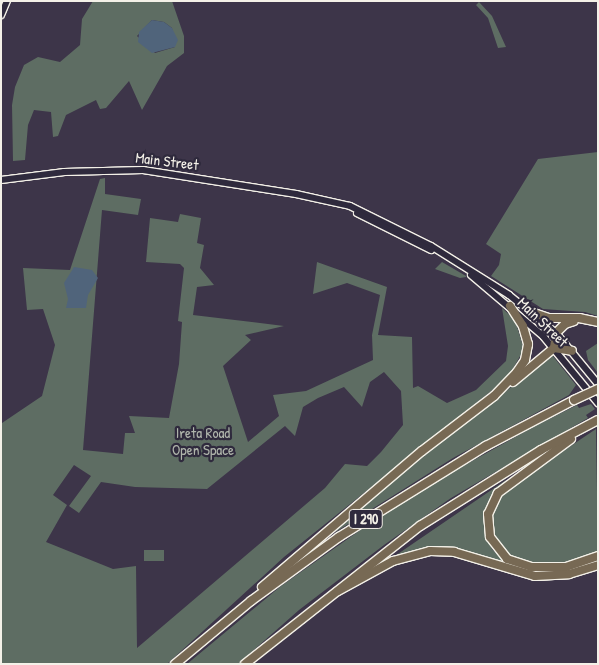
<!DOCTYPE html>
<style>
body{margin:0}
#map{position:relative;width:599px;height:665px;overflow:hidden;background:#3d3549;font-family:"Patrick Hand",sans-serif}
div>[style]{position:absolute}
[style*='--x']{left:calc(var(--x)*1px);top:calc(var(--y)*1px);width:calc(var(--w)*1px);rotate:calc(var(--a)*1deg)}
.green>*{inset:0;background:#5e6d63;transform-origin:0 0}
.water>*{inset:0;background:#50647b}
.roads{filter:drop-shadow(1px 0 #f4f1e8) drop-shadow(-1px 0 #f4f1e8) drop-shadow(0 1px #f4f1e8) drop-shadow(0 -1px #f4f1e8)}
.secondary>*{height:6px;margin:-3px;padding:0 3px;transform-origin:3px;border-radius:3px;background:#2f2a3d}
.motorway>*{height:8px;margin:-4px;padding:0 4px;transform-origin:4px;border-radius:4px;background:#776954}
.bridges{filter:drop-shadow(1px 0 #f4f1e8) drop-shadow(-1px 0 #f4f1e8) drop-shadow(0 1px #f4f1e8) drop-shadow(0 -1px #f4f1e8)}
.motorway-bridge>*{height:8px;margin:-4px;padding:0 4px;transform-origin:4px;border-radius:4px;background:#776954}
span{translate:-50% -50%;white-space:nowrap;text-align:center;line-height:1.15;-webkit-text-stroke:4.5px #2f2a3d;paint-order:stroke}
.shield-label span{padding:1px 4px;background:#2f2a3d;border:1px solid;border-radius:4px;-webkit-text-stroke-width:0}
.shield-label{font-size:14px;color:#f4f1e8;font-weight:700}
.street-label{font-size:15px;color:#f4f1e8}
.park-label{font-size:15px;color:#b0b6ac}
.frame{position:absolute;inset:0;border:2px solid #f4f1e8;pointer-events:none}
</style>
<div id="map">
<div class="green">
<i style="clip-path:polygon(evenodd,93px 1px,172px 1px,184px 36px,184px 53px,167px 66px,142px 110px,129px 81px,106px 108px,100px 109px,96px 100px,66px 115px,58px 136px,53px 137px,51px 112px,34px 110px,28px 125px,25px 160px,13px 161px,12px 105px,15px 87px,24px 65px,38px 57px,60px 62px,80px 45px,82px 19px,93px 1px,152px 20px,164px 22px,172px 28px,175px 47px,155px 53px,137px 36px,152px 20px)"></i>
<i style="clip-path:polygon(479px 2px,492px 16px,506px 47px,498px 48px,488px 18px,476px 5px)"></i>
<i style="clip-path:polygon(598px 152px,598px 316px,585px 312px,543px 309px,491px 276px,499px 265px,501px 254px,486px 244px,538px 159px)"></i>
<i style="clip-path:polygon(evenodd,105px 178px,105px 194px,141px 199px,138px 215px,102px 210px,83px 450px,123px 454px,125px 433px,135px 433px,129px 416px,169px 418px,179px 364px,182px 322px,178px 321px,184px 268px,180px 264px,146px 262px,150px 218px,178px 222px,180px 214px,201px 218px,197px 243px,204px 245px,200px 268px,214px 285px,197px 287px,193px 315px,284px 326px,245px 335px,251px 340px,223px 366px,248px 442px,279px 416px,273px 395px,306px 391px,373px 360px,372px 335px,380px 295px,347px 283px,313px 294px,317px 262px,387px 287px,378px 335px,412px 337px,413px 388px,418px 386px,447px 403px,476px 390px,506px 361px,508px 346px,502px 308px,515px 320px,524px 349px,510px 374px,495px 388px,284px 557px,167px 664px,2px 664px,2px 423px,42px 396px,55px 345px,43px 309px,27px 310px,23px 268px,70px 270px,100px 179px,105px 178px,384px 372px,401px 391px,403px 425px,381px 452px,367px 466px,345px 464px,325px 488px,137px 648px,136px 566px,113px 569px,46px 542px,67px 505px,53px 495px,74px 465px,91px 476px,69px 506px,79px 513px,101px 482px,135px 487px,207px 489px,285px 426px,295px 436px,303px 407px,318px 398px,344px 387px,362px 407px,370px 382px,384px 372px)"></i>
<i style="clip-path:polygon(442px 262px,466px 276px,466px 277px,460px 278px,435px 269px)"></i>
<i style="clip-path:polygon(598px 343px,598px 373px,588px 360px,586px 351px)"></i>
<i style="clip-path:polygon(552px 355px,576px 385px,569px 395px,453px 458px,334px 533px,404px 471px)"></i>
<i style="clip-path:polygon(591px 404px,595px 409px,586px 415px,588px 418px,451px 498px,384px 545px,299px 610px,238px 664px,187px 664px,281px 586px,366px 526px,445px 476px,535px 426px,577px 405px,579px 408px)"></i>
<i style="clip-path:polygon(596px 429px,598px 554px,568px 564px,537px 567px,504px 555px,493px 538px,491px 519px,505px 490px)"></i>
<i style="clip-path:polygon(506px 480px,487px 511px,485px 527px,492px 549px,500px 557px,520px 568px,441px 548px,389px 560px)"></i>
<i style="left:144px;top:550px;width:20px;height:11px"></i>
</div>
<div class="water">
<i style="clip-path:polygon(152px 20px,164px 22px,172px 28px,178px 40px,175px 47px,152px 53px,138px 42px,139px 32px)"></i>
<i style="clip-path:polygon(74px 267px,92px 270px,98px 278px,88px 295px,86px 308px,66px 308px,68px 299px,64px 283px)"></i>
</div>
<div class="roads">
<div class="secondary">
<i style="--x:1;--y:15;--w:15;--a:-67"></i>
<i style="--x:1;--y:180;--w:64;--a:-7.2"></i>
<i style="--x:64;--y:172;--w:79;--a:-1.5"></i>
<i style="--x:143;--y:170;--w:155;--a:8.9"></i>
<i style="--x:296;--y:194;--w:55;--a:12.5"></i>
<i style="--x:350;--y:206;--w:90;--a:26.3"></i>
<i style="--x:431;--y:246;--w:92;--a:32.1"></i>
<i style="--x:509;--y:295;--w:60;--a:39"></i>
<i style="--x:556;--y:333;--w:66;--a:50.5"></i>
<i style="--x:357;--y:213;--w:83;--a:26.6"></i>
<i style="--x:471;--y:275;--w:94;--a:40.3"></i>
<i style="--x:543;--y:336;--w:87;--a:50.6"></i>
</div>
<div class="motorway">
<i style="--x:531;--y:312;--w:18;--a:19"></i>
<i style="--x:548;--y:318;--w:31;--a:0"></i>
<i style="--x:579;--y:318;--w:19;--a:12"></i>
<i style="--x:554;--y:348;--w:15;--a:-82"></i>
<i style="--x:556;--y:333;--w:13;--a:-45"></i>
<i style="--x:565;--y:324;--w:9;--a:-18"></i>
<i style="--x:513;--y:382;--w:53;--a:-39.7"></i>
<i style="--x:554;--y:348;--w:18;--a:9"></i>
<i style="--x:571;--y:439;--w:91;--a:143.5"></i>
<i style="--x:498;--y:493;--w:23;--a:115"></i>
<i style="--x:488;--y:514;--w:23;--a:85"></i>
<i style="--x:490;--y:537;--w:28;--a:52"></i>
<i style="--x:507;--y:559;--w:25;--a:18"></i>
<i style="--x:531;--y:567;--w:35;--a:0"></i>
<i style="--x:566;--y:567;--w:34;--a:-19"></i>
<i style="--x:262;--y:587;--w:210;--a:-40.4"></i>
<i style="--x:422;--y:451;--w:91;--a:-37.4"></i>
<i style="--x:494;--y:396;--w:33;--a:-46"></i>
<i style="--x:517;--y:372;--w:14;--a:-56"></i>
<i style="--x:525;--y:360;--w:16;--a:-79"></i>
<i style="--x:528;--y:344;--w:19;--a:-106"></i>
<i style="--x:523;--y:326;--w:24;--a:-123"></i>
<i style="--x:338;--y:591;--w:63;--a:-28.6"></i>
<i style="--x:393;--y:561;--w:38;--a:-15"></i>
<i style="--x:430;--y:551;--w:24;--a:2"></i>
<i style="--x:454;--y:552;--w:84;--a:16.5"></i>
<i style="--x:535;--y:576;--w:34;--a:-3"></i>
<i style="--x:569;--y:574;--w:30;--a:-17"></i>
<i style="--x:175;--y:664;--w:99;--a:-39.7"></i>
<i style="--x:251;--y:601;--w:109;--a:-36"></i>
<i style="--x:339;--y:537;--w:173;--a:-31.8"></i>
<i style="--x:486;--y:446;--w:99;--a:-27.6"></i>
<i style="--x:245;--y:664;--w:223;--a:-38.3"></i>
<i style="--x:420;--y:526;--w:143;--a:-32.1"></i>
<i style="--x:541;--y:450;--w:64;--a:-27.8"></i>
</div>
</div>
<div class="bridges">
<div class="motorway-bridge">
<i style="--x:574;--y:400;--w:26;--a:-25"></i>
</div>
</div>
<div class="shield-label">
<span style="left:366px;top:519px">I 290</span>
</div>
<div class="street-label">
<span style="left:167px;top:161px;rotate:7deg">Main Street</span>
<span style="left:543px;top:322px;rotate:44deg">Main Street</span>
</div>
<div class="park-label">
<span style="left:203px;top:441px">Ireta Road<br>Open Space</span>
</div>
<div class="frame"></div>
</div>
